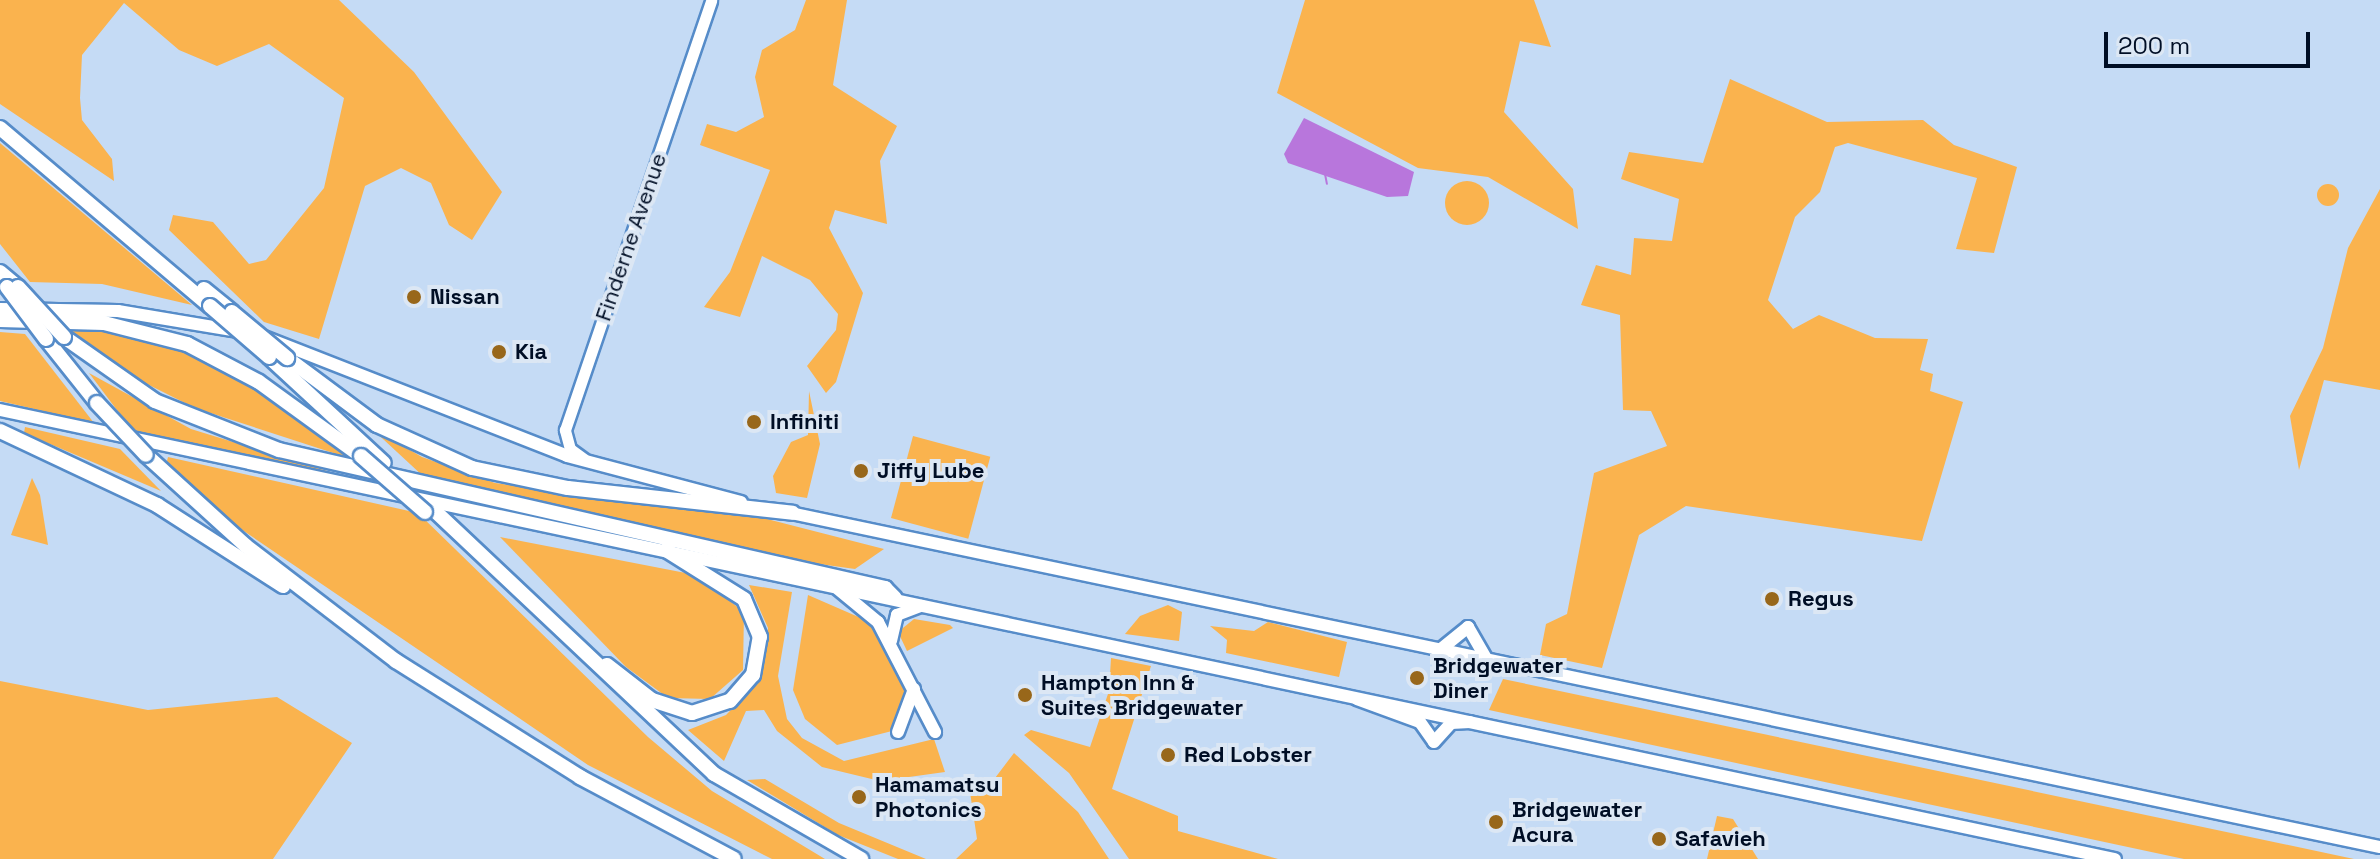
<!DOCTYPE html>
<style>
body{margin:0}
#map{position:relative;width:2380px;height:859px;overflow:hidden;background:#c5dbf5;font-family:"Space Grotesk",sans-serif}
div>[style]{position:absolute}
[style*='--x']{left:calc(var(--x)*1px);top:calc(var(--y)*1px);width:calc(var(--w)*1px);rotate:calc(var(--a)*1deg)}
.green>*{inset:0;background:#fab34e;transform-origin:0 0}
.round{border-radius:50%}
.water>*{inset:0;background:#b876dc}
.stream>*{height:2px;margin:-1px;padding:0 1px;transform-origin:1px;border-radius:1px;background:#b876dc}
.roads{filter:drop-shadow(2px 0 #568cc9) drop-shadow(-2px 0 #568cc9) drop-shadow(0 2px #568cc9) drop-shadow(0 -2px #568cc9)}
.secondary>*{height:11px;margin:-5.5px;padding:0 5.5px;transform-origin:5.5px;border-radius:5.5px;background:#fff}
.trunk>*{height:12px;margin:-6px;padding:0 6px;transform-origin:6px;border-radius:6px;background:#fff}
.motorway>*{height:14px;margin:-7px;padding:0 7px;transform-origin:7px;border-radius:7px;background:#fff}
.bridges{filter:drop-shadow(2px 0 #568cc9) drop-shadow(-2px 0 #568cc9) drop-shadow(0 2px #568cc9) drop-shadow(0 -2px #568cc9)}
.motorway-bridge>*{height:14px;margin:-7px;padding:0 7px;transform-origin:7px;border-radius:7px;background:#fff}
.dots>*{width:22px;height:22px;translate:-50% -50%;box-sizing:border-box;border:4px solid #dce7f4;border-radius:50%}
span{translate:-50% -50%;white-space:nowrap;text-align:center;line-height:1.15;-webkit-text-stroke:8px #dce7f4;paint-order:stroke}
.street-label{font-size:22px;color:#000e25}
.poi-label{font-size:22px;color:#000e25;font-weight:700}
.left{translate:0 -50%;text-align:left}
.scale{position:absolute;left:2104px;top:32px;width:206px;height:36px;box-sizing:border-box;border:4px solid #000e25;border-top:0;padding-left:10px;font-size:24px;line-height:28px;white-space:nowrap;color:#000e25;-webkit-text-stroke:6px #dce7f4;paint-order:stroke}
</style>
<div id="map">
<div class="green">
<i style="clip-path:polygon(0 0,339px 0,414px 72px,502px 192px,472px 240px,449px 225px,431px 183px,401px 168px,365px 186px,319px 339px,264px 322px,169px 230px,173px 215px,213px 222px,249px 264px,266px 260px,324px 188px,344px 98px,269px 44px,217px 66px,179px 50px,124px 3px,82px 55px,80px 98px,82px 120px,112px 159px,114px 181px,0 104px)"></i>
<i style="clip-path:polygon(806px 0,847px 0,833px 85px,897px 126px,880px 161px,887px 224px,835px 210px,829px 228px,863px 293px,836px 382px,826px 393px,807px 366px,836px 330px,838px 314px,810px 280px,762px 256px,740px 317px,704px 307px,730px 272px,770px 170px,700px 145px,707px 124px,736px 132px,764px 117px,755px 77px,762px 50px,795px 30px)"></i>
<i style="clip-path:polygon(1305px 0,1534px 0,1551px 47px,1520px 41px,1504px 112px,1573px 189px,1578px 229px,1488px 177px,1418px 168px,1277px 93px)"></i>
<i style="clip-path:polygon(1730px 79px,1827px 122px,1923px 120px,1954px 145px,2017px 167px,1994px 253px,1956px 249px,1977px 178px,1848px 143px,1835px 147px,1820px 192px,1795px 217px,1768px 300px,1793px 329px,1819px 315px,1875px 338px,1928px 339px,1920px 370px,1933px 374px,1930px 391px,1963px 402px,1922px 541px,1686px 506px,1639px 535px,1602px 668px,1540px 655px,1546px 624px,1567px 614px,1594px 473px,1667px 446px,1651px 411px,1623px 410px,1620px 315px,1581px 305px,1596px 265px,1631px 275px,1634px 238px,1672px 241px,1679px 199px,1621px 179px,1629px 152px,1703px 163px)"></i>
<i style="clip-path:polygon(0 143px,192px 305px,102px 284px,30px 282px,0 244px)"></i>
<i class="round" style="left:1445px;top:181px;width:44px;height:44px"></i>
<i class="round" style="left:2317px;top:184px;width:22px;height:22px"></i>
<i style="clip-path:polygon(2380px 189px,2380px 390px,2324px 380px,2299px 470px,2290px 416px,2323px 348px,2348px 248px)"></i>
<i style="clip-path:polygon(63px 325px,142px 336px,198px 357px,301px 417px,361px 462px,195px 408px,131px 376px)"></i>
<i style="clip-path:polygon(0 332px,25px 334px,94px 423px,0 401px)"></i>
<i style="clip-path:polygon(89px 373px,191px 429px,363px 482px,135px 434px)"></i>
<i style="clip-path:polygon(809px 391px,820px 444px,807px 498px,776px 493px,773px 476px,791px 442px,808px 435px)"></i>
<i style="clip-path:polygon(25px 427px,120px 449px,161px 491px,24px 433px)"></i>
<i style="clip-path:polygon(370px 427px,422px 457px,495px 483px,767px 519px,884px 549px,855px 569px,798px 561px,424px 477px)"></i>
<i style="left:913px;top:436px;width:80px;height:85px;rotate:15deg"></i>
<i style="clip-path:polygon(168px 457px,418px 513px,648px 737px,712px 791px,825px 859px,772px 859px,588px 765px,235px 525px,166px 465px)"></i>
<i style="clip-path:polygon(32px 478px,40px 495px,48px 545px,11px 535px)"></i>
<i style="clip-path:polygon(500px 537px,696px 575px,744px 612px,743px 670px,710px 699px,668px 698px,626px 667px)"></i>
<i style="clip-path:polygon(749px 585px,792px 592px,778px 676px,787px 719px,802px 738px,844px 761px,934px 739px,945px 772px,880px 781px,822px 767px,777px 731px,764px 710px,746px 711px,724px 761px,688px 730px,726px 715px,761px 679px,768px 628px)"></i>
<i style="clip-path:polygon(808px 595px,870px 622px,905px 692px,892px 731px,837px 745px,805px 719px,793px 690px)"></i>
<i style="clip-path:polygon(1168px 605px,1182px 612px,1179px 641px,1125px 634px,1140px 616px)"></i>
<i style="clip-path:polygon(914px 619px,950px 625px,953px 628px,907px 651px,898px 632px)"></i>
<i style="clip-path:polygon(1268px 622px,1347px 642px,1339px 677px,1226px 653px,1227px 640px,1210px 626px,1254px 631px)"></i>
<i style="clip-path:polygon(1111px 658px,1151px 666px,1112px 789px,1178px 816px,1178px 831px,1278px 859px,1129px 859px,1069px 773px,1024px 735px,1031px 730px,1090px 747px,1109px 691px)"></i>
<i style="clip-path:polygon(1503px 679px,2354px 859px,2184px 859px,1489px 710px)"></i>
<i style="clip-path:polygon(0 681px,148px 710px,277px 697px,352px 743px,273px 859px,0 859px)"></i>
<i style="clip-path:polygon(1014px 753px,1078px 812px,1109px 859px,956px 859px,977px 839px,970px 792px,992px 782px)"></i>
<i style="clip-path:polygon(765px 779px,839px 823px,926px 859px,898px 859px,838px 835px,747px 780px)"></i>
<i style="clip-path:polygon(1717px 816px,1733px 819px,1758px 859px,1707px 859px)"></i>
</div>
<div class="water">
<i style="clip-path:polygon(1304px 118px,1414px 172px,1408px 196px,1387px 197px,1288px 163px,1284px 154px)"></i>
</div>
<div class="stream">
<i style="--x:1325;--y:174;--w:10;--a:79"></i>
</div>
<div class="roads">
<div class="secondary">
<i style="--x:584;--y:459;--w:17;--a:-144"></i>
<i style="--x:570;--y:449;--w:20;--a:-105"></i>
<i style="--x:565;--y:430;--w:454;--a:-71.2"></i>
</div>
<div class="trunk">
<i style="--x:0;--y:309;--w:118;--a:1"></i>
<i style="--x:118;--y:311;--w:122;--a:9.5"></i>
<i style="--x:264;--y:337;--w:326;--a:21.4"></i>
<i style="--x:567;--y:456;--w:180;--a:14.8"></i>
<i style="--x:0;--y:410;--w:2162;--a:11.99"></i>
<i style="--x:786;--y:512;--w:1629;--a:11.87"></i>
<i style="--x:838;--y:589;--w:52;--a:39.5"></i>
<i style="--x:878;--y:622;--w:124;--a:62.6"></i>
<i style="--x:1468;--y:627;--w:36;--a:60"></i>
<i style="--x:891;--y:641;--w:27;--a:-77"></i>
<i style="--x:897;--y:615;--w:26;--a:-21"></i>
<i style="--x:1441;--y:649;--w:35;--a:-39"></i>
<i style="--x:1357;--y:699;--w:67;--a:20.1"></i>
<i style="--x:1420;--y:722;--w:24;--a:55"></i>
<i style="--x:898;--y:732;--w:46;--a:-69.6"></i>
<i style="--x:1434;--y:742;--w:25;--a:-48"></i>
<i style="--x:1451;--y:723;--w:19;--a:-3"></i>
</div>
<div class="motorway">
<i style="--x:0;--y:128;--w:275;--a:40.3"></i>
<i style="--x:0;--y:272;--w:23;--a:40"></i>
<i style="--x:204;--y:289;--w:36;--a:39"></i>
<i style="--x:0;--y:320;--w:104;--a:1.7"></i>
<i style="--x:104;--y:323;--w:86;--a:14.2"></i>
<i style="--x:187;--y:344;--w:81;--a:27.8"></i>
<i style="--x:259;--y:382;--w:126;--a:36"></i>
<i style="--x:64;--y:337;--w:111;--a:35.1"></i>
<i style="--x:155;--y:401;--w:133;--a:21.6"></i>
<i style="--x:279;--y:450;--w:622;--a:12.83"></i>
<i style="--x:885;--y:588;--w:14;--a:45"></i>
<i style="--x:46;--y:339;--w:82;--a:51.4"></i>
<i style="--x:269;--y:357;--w:156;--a:42.7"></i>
<i style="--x:287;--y:358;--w:112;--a:36.7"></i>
<i style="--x:377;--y:425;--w:104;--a:24.4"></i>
<i style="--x:472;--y:468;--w:98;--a:11.8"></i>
<i style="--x:568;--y:488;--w:226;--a:6.3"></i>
<i style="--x:0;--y:431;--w:174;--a:25.2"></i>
<i style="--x:157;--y:505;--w:150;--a:32.7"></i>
<i style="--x:146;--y:455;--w:135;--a:42.3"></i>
<i style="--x:246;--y:546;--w:189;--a:37.5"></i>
<i style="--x:396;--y:661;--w:218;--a:32.2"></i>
<i style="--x:580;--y:777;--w:174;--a:28"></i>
<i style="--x:436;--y:512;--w:382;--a:43.3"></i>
<i style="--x:714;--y:774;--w:170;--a:30"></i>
<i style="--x:607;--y:665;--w:57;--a:37.9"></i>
<i style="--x:652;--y:700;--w:42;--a:18"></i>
<i style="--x:692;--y:713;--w:40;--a:-18"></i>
<i style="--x:730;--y:701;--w:35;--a:-49"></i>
<i style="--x:753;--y:675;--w:39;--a:-80"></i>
<i style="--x:760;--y:637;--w:41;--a:-112.8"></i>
<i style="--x:744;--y:599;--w:92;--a:-147.9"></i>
</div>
</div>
<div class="bridges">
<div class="motorway-bridge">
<i style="--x:7;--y:287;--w:65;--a:53.1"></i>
<i style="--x:18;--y:287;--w:68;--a:47.4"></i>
<i style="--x:210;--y:306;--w:78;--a:40.8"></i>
<i style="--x:232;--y:312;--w:72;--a:39.9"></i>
<i style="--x:97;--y:403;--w:71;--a:46.7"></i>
<i style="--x:361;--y:456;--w:85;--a:41.2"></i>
</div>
</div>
<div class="dots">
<i style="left:414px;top:297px;background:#98671a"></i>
<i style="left:499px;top:352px;background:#98671a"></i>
<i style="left:754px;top:422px;background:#98671a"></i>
<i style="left:861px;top:471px;background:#98671a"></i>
<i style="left:1772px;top:599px;background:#98671a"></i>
<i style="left:1417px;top:678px;background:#98671a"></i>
<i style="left:1025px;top:695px;background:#98671a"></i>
<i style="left:1168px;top:755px;background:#98671a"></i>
<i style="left:859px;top:797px;background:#98671a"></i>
<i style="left:1496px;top:822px;background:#98671a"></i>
<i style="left:1659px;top:839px;background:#98671a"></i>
</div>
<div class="street-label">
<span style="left:631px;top:237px;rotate:-71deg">Finderne Avenue</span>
</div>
<div class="poi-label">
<span class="left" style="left:430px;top:297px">Nissan</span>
<span class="left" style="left:515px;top:352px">Kia</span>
<span class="left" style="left:770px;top:422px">Infiniti</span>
<span class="left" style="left:877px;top:471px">Jiffy Lube</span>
<span class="left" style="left:1788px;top:599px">Regus</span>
<span class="left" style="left:1433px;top:678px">Bridgewater<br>Diner</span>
<span class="left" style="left:1041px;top:695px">Hampton Inn &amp;<br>Suites Bridgewater</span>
<span class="left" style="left:1184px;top:755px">Red Lobster</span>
<span class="left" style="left:875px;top:797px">Hamamatsu<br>Photonics</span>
<span class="left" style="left:1512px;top:822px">Bridgewater<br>Acura</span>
<span class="left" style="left:1675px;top:839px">Safavieh</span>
</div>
<div class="scale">200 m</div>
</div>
